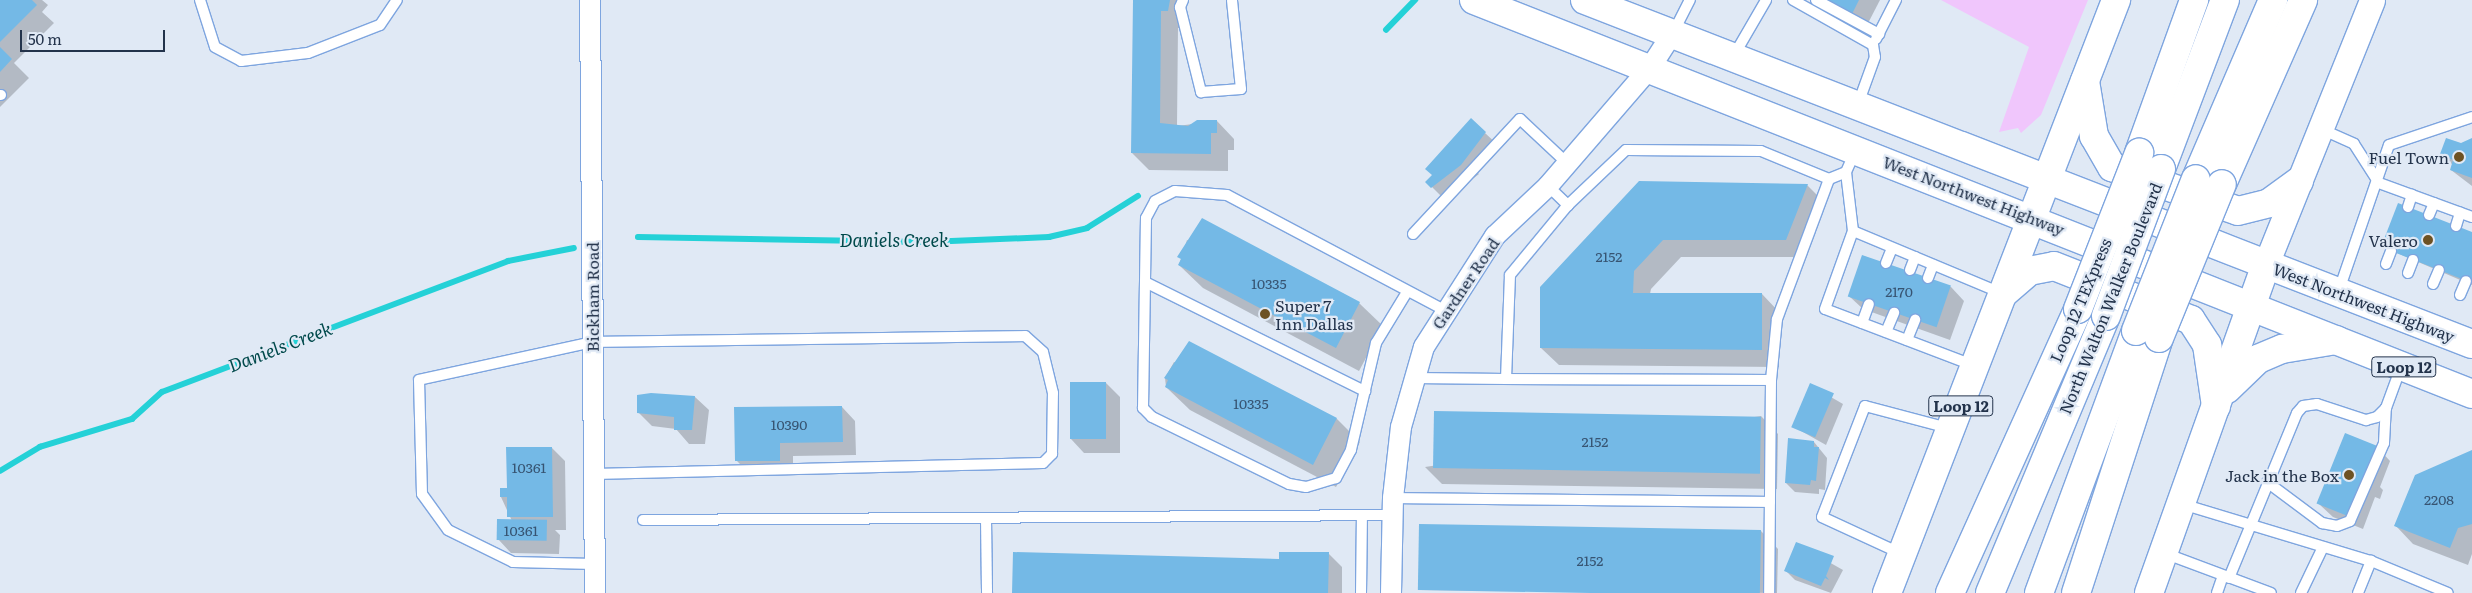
<!DOCTYPE html>
<style>
body{margin:0}
#map{position:relative;width:2472px;height:593px;overflow:hidden;background:#e0e9f5;font-family:Literata,serif}
div>[style]{position:absolute}
[style*='--x']{left:calc(var(--x)*1px);top:calc(var(--y)*1px);width:calc(var(--w)*1px);rotate:calc(var(--a)*1deg)}
.green>*{inset:0;background:#f0c6fc}
.shadow>*{inset:0;background:#0003}
.stream>*{height:5.5px;margin:-2.75px;padding:0 2.75px;transform-origin:2.75px;border-radius:2.75px;background:#24d1d7}
.building>*{inset:0;background:#74b9e6;transform-origin:0 0}
.roads{filter:drop-shadow(1px 0 #7ea5df) drop-shadow(-1px 0 #7ea5df) drop-shadow(0 1px #7ea5df) drop-shadow(0 -1px #7ea5df)}
.service>*{height:10px;margin:-5px;padding:0 5px;transform-origin:5px;border-radius:5px;background:#fff}
.minor>*{height:20px;margin:-10px;padding:0 10px;transform-origin:10px;border-radius:10px;background:#fff}
.tertiary>*{height:25px;margin:-12.5px;padding:0 12.5px;transform-origin:12.5px;border-radius:12.5px;background:#fff}
.primary>*{height:28px;margin:-14px;padding:0 14px;transform-origin:14px;border-radius:14px;background:#fff}
.motorway>*{height:28px;margin:-14px;padding:0 14px;transform-origin:14px;border-radius:14px;background:#fff}
.bridges{filter:drop-shadow(1px 0 #7ea5df) drop-shadow(-1px 0 #7ea5df) drop-shadow(0 1px #7ea5df) drop-shadow(0 -1px #7ea5df)}
.motorway-bridge>*{height:28px;margin:-14px;padding:0 14px;transform-origin:14px;border-radius:14px;background:#fff}
.dots>*{width:14px;height:14px;translate:-50% -50%;box-sizing:border-box;border:2px solid #e0e9f5;border-radius:50%}
span{translate:-50% -50%;white-space:nowrap;text-align:center;line-height:1.15;-webkit-text-stroke:4.5px #e0e9f5;paint-order:stroke}
.number-label{font-size:14px;color:#375472}
.number-label span{-webkit-text-stroke-width:0}
.shield-label span{padding:1px 4px;background:#e0e9f5;border:1px solid;border-radius:4px;-webkit-text-stroke-width:0}
.shield-label{font-size:15px;color:#23334b;font-weight:700}
.poi-label{font-size:16px;color:#23334b}
.right{translate:-100% -50%;text-align:right}
.left{translate:0 -50%;text-align:left}
.street-label{font-size:16px;color:#23334b}
.water-label{font-size:18px;color:#00494b;font-style:italic}
.scale{position:absolute;left:20px;top:30px;width:145px;height:22px;box-sizing:border-box;border:2px solid #23334b;border-top:0;padding-left:6px;font-size:15px;line-height:18px;white-space:nowrap;color:#23334b;-webkit-text-stroke:4px #e0e9f5;paint-order:stroke}
</style>
<div id="map">
<div class="green">
<i style="clip-path:polygon(1941px 0,2088px 0,2041px 115px,2021px 133px,2018px 128px,1999px 132px,2029px 47px)"></i>
</div>
<div class="shadow">
<i style="clip-path:polygon(0 0,42px 0,48px 5px,42px 12px,54px 23px,14px 63px,29px 78px,0 107px)"></i>
<i style="clip-path:polygon(1134px 0,1181px 0,1186px 5px,1186px 28px,1178px 28px,1177px 126px,1217px 121px,1234px 139px,1234px 150px,1228px 150px,1228px 171px,1149px 170px,1132px 153px)"></i>
<i style="clip-path:polygon(1812px 0,1880px 0,1865px 29px)"></i>
<i style="clip-path:polygon(1485px 133px,1499px 146px,1476px 171px,1479px 174px,1445px 200px,1427px 182px)"></i>
<i style="clip-path:polygon(2472px 139px,2472px 186px,2451px 170px,2453px 165px,2441px 154px)"></i>
<i style="clip-path:polygon(1639px 182px,1807px 185px,1825px 203px,1804px 257px,1681px 257px,1651px 289px,1650px 294px,1762px 294px,1779px 312px,1779px 367px,1559px 365px,1541px 348px)"></i>
<i style="clip-path:polygon(2472px 233px,2472px 285px,2383px 247px)"></i>
<i style="clip-path:polygon(1187px 240px,1359px 303px,1383px 326px,1359px 371px,1203px 288px,1179px 265px)"></i>
<i style="clip-path:polygon(1863px 256px,1951px 287px,1964px 301px,1950px 340px,1863px 309px,1849px 296px)"></i>
<i style="clip-path:polygon(1174px 362px,1337px 419px,1360px 442px,1336px 487px,1190px 410px,1166px 387px,1165px 378px)"></i>
<i style="clip-path:polygon(1106px 383px,1120px 397px,1120px 453px,1084px 453px,1071px 439px)"></i>
<i style="clip-path:polygon(1810px 385px,1843px 404px,1826px 445px,1794px 427px)"></i>
<i style="clip-path:polygon(638px 397px,695px 397px,709px 410px,705px 444px,689px 444px,676px 429px,652px 426px,638px 412px)"></i>
<i style="clip-path:polygon(842px 407px,855px 421px,856px 455px,793px 456px,793px 474px,750px 474px,736px 460px)"></i>
<i style="clip-path:polygon(1761px 416px,1778px 434px,1777px 489px,1442px 484px,1425px 467px)"></i>
<i style="clip-path:polygon(1814px 442px,1827px 458px,1825px 490px,1819px 489px,1819px 494px,1795px 492px,1786px 483px)"></i>
<i style="clip-path:polygon(2377px 447px,2390px 461px,2380px 487px,2383px 490px,2380px 499px,2375px 497px,2363px 529px,2333px 517px,2319px 504px)"></i>
<i style="clip-path:polygon(552px 448px,565px 461px,566px 530px,555px 530px,560px 535px,559px 554px,511px 553px,498px 539px,512px 521px,501px 497px)"></i>
<i style="clip-path:polygon(2472px 452px,2472px 554px,2468px 565px,2413px 544px,2396px 526px)"></i>
<i style="clip-path:polygon(1761px 531px,1778px 549px,1777px 593px,1420px 590px)"></i>
<i style="clip-path:polygon(1797px 544px,1843px 570px,1831px 593px,1795px 580px,1786px 571px)"></i>
<i style="clip-path:polygon(1329px 554px,1342px 567px,1342px 593px,1013px 593px)"></i>
</div>
<div class="stream">
<i style="--x:1386;--y:30;--w:42;--a:-46"></i>
<i style="--x:638;--y:237;--w:289;--a:1"></i>
<i style="--x:927;--y:242;--w:122;--a:-2.3"></i>
<i style="--x:1049;--y:237;--w:39;--a:-13"></i>
<i style="--x:1087;--y:228;--w:60;--a:-32.1"></i>
<i style="--x:0;--y:471;--w:47;--a:-31"></i>
<i style="--x:40;--y:447;--w:96;--a:-16.9"></i>
<i style="--x:132;--y:419;--w:40;--a:-42"></i>
<i style="--x:162;--y:392;--w:370;--a:-20.7"></i>
<i style="--x:508;--y:261;--w:67;--a:-11.1"></i>
</div>
<div class="building">
<i style="clip-path:polygon(0 0,32px 0,37px 5px,0 42px)"></i>
<i style="clip-path:polygon(1133px 0,1170px 0,1168px 11px,1161px 11px,1160px 123px,1188px 126px,1197px 120px,1217px 120px,1217px 133px,1211px 133px,1211px 154px,1131px 153px)"></i>
<i style="clip-path:polygon(1818px 0,1859px 0,1851px 16px)"></i>
<i style="clip-path:polygon(0 47px,12px 59px,0 72px)"></i>
<i style="clip-path:polygon(1471px 118px,1486px 132px,1461px 165px,1431px 188px,1425px 182px,1432px 175px,1425px 169px)"></i>
<i style="clip-path:polygon(2446px 138px,2461px 143px,2472px 138px,2472px 178px,2450px 170px,2453px 160px,2440px 154px)"></i>
<i style="clip-path:polygon(1639px 181px,1808px 184px,1786px 240px,1663px 240px,1634px 271px,1633px 293px,1762px 293px,1762px 350px,1540px 348px,1540px 287px)"></i>
<i style="clip-path:polygon(2398px 203px,2472px 232px,2472px 283px,2381px 247px)"></i>
<i style="clip-path:polygon(1202px 218px,1360px 302px,1336px 348px,1178px 265px,1181px 259px,1177px 257px)"></i>
<i style="left:1862px;top:255px;width:94px;height:44px;rotate:19deg"></i>
<i style="clip-path:polygon(1189px 341px,1337px 418px,1313px 465px,1165px 387px,1168px 380px,1164px 378px)"></i>
<i style="left:1070px;top:382px;width:36px;height:57px"></i>
<i style="left:1810px;top:383px;width:26px;height:48px;rotate:23deg"></i>
<i style="clip-path:polygon(651px 393px,695px 396px,692px 430px,674px 430px,674px 417px,637px 413px,637px 395px)"></i>
<i style="clip-path:polygon(842px 406px,843px 442px,780px 443px,780px 461px,735px 461px,734px 407px)"></i>
<i style="left:1434px;top:411px;width:327px;height:57px;rotate:1deg"></i>
<i style="left:2345px;top:433px;width:35px;height:76px;rotate:22deg"></i>
<i style="clip-path:polygon(1788px 438px,1814px 441px,1814px 447px,1819px 447px,1816px 481px,1811px 480px,1810px 485px,1785px 483px)"></i>
<i style="clip-path:polygon(506px 447px,552px 447px,553px 517px,507px 517px,507px 497px,500px 497px,500px 488px,507px 488px)"></i>
<i style="clip-path:polygon(2472px 450px,2472px 524px,2458px 528px,2450px 548px,2394px 526px,2415px 475px)"></i>
<i style="left:497px;top:519px;width:50px;height:21px;rotate:1deg"></i>
<i style="left:1419px;top:524px;width:342px;height:66px;rotate:1deg"></i>
<i style="clip-path:polygon(1796px 542px,1834px 556px,1826px 576px,1829px 580px,1825px 578px,1821px 586px,1784px 571px)"></i>
<i style="clip-path:polygon(1013px 552px,1279px 559px,1279px 552px,1329px 552px,1328px 593px,1012px 593px)"></i>
</div>
<div class="roads">
<div class="service">
<i style="--x:200;--y:0;--w:49;--a:72.3"></i>
<i style="--x:215;--y:47;--w:30;--a:28"></i>
<i style="--x:241;--y:61;--w:67;--a:-6.8"></i>
<i style="--x:308;--y:53;--w:77;--a:-21.3"></i>
<i style="--x:380;--y:25;--w:30;--a:-56"></i>
<i style="--x:1183;--y:0;--w:8;--a:113"></i>
<i style="--x:1180;--y:7;--w:88;--a:76.1"></i>
<i style="--x:1201;--y:92;--w:40;--a:-4.3"></i>
<i style="--x:1241;--y:89;--w:89;--a:-95.8"></i>
<i style="--x:1793;--y:0;--w:92;--a:29.4"></i>
<i style="--x:1873;--y:45;--w:12;--a:81"></i>
<i style="--x:1875;--y:57;--w:50;--a:109.9"></i>
<i style="--x:1816;--y:0;--w:72;--a:28.4"></i>
<i style="--x:1673;--y:33;--w:37;--a:-63"></i>
<i style="--x:1876;--y:39;--w:44;--a:-62.9"></i>
<i style="--x:1733;--y:57;--w:66;--a:-59.9"></i>
<i style="--x:0;--y:95;--w:1;--a:0"></i>
<i style="--x:2321;--y:129;--w:36;--a:24"></i>
<i style="--x:2354;--y:144;--w:46;--a:57.3"></i>
<i style="--x:2379;--y:183;--w:99;--a:20.1"></i>
<i style="--x:1548;--y:186;--w:28;--a:44"></i>
<i style="--x:1568;--y:205;--w:80;--a:-43.5"></i>
<i style="--x:1626;--y:150;--w:135;--a:0.4"></i>
<i style="--x:1761;--y:151;--w:74;--a:22.4"></i>
<i style="--x:1829;--y:179;--w:18;--a:-22"></i>
<i style="--x:2408;--y:207;--w:13;--a:-72"></i>
<i style="--x:2429;--y:215;--w:13;--a:-67"></i>
<i style="--x:2456;--y:226;--w:14;--a:-73"></i>
<i style="--x:1853;--y:231;--w:59;--a:-96.8"></i>
<i style="--x:1846;--y:172;--w:22;--a:-66"></i>
<i style="--x:1413;--y:234;--w:157;--a:-47.1"></i>
<i style="--x:1520;--y:119;--w:66;--a:43.2"></i>
<i style="--x:1886;--y:263;--w:16;--a:-68"></i>
<i style="--x:2386;--y:264;--w:14;--a:-69"></i>
<i style="--x:1910;--y:270;--w:14;--a:-69"></i>
<i style="--x:2408;--y:273;--w:14;--a:-69"></i>
<i style="--x:1928;--y:278;--w:14;--a:-69"></i>
<i style="--x:1145;--y:282;--w:246;--a:26.4"></i>
<i style="--x:2433;--y:284;--w:15;--a:-67"></i>
<i style="--x:2339;--y:290;--w:153;--a:-71"></i>
<i style="--x:2389;--y:145;--w:88;--a:-18.6"></i>
<i style="--x:1407;--y:292;--w:60;--a:121.3"></i>
<i style="--x:1376;--y:343;--w:110;--a:103.2"></i>
<i style="--x:1351;--y:450;--w:32;--a:118"></i>
<i style="--x:1336;--y:478;--w:31;--a:163"></i>
<i style="--x:1306;--y:487;--w:17;--a:-170"></i>
<i style="--x:1289;--y:484;--w:153;--a:-153.9"></i>
<i style="--x:1152;--y:417;--w:13;--a:-135"></i>
<i style="--x:1143;--y:408;--w:190;--a:-89.1"></i>
<i style="--x:1146;--y:218;--w:19;--a:-62"></i>
<i style="--x:1155;--y:201;--w:22;--a:-27"></i>
<i style="--x:1175;--y:191;--w:52;--a:4.4"></i>
<i style="--x:1227;--y:195;--w:246;--a:27.9"></i>
<i style="--x:2460;--y:295;--w:15;--a:-67"></i>
<i style="--x:1862;--y:323;--w:20;--a:-70"></i>
<i style="--x:1886;--y:332;--w:21;--a:-67"></i>
<i style="--x:1907;--y:340;--w:22;--a:-68"></i>
<i style="--x:1975;--y:366;--w:160;--a:-159.2"></i>
<i style="--x:1825;--y:309;--w:83;--a:-70.3"></i>
<i style="--x:1853;--y:231;--w:160;--a:22.7"></i>
<i style="--x:1413;--y:378;--w:93;--a:0.6"></i>
<i style="--x:1506;--y:379;--w:104;--a:-87.8"></i>
<i style="--x:1510;--y:275;--w:91;--a:-50.4"></i>
<i style="--x:1506;--y:379;--w:265;--a:0.2"></i>
<i style="--x:1771;--y:380;--w:213;--a:90.5"></i>
<i style="--x:1771;--y:380;--w:61;--a:-84.4"></i>
<i style="--x:1777;--y:319;--w:149;--a:-69.6"></i>
<i style="--x:594;--y:474;--w:449;--a:-1.4"></i>
<i style="--x:1043;--y:463;--w:13;--a:-45"></i>
<i style="--x:1052;--y:454;--w:61;--a:-89.1"></i>
<i style="--x:1053;--y:393;--w:42;--a:-103.7"></i>
<i style="--x:1043;--y:352;--w:24;--a:-138"></i>
<i style="--x:1025;--y:336;--w:432;--a:179.2"></i>
<i style="--x:593;--y:342;--w:178;--a:167.7"></i>
<i style="--x:419;--y:380;--w:114;--a:88.5"></i>
<i style="--x:422;--y:494;--w:44;--a:54.2"></i>
<i style="--x:448;--y:530;--w:72;--a:26.2"></i>
<i style="--x:513;--y:562;--w:81;--a:1.4"></i>
<i style="--x:2267;--y:482;--w:69;--a:36.7"></i>
<i style="--x:2322;--y:523;--w:15;--a:11"></i>
<i style="--x:2337;--y:526;--w:14;--a:-21"></i>
<i style="--x:2350;--y:521;--w:85;--a:-66.4"></i>
<i style="--x:2384;--y:443;--w:35;--a:-87"></i>
<i style="--x:1393;--y:498;--w:377;--a:0.6"></i>
<i style="--x:2182;--y:504;--w:197;--a:16.8"></i>
<i style="--x:2371;--y:561;--w:83;--a:22.6"></i>
<i style="--x:986;--y:519;--w:74;--a:89.2"></i>
<i style="--x:643;--y:520;--w:749;--a:-0.38"></i>
<i style="--x:2164;--y:553;--w:114;--a:20.5"></i>
<i style="--x:1902;--y:554;--w:88;--a:-155.2"></i>
<i style="--x:1822;--y:517;--w:119;--a:-68.8"></i>
<i style="--x:1865;--y:406;--w:86;--a:14.8"></i>
<i style="--x:2229;--y:578;--w:178;--a:-67.6"></i>
<i style="--x:2297;--y:413;--w:9;--a:-49"></i>
<i style="--x:2303;--y:406;--w:14;--a:-8"></i>
<i style="--x:2317;--y:404;--w:52;--a:18.1"></i>
<i style="--x:2366;--y:420;--w:11;--a:-15"></i>
<i style="--x:2377;--y:417;--w:13;--a:-45"></i>
<i style="--x:2386;--y:408;--w:44;--a:-69.9"></i>
<i style="--x:1361;--y:593;--w:78;--a:-89.3"></i>
<i style="--x:2217;--y:593;--w:18;--a:-71"></i>
<i style="--x:2301;--y:593;--w:51;--a:-64.4"></i>
<i style="--x:2358;--y:593;--w:35;--a:-68"></i>
</div>
<div class="minor">
<i style="--x:590;--y:0;--w:593;--a:89.52"></i>
<i style="--x:1391;--y:593;--w:95;--a:-88.8"></i>
<i style="--x:1393;--y:498;--w:71;--a:-83.6"></i>
<i style="--x:1401;--y:427;--w:83;--a:-74"></i>
<i style="--x:1424;--y:347;--w:132;--a:-57.4"></i>
<i style="--x:1495;--y:236;--w:73;--a:-43.3"></i>
<i style="--x:1548;--y:186;--w:156;--a:-49.2"></i>
<i style="--x:1650;--y:68;--w:40;--a:-57.1"></i>
</div>
<div class="tertiary">
<i style="--x:2266;--y:264;--w:284;--a:-68.1"></i>
</div>
<div class="primary">
<i style="--x:1474;--y:0;--w:1073;--a:21.54"></i>
<i style="--x:1585;--y:0;--w:951;--a:21.2"></i>
<i style="--x:2085;--y:81;--w:56;--a:80.7"></i>
<i style="--x:2094;--y:136;--w:36;--a:60"></i>
<i style="--x:2112;--y:167;--w:133;--a:19.2"></i>
<i style="--x:2238;--y:211;--w:32;--a:-14"></i>
<i style="--x:2269;--y:203;--w:37;--a:-36"></i>
<i style="--x:2004;--y:293;--w:33;--a:-41"></i>
<i style="--x:2029;--y:271;--w:25;--a:-11"></i>
<i style="--x:2054;--y:266;--w:147;--a:21.5"></i>
<i style="--x:2191;--y:320;--w:30;--a:57"></i>
<i style="--x:2207;--y:345;--w:62;--a:81.6"></i>
<i style="--x:2227;--y:389;--w:43;--a:-44.1"></i>
<i style="--x:2258;--y:359;--w:26;--a:-23"></i>
<i style="--x:2282;--y:349;--w:55;--a:-9.5"></i>
<i style="--x:1887;--y:593;--w:636;--a:-68.88"></i>
<i style="--x:2149;--y:593;--w:349;--a:-70.4"></i>
</div>
<div class="motorway">
<i style="--x:2139;--y:153;--w:163;--a:-70.2"></i>
<i style="--x:2161;--y:169;--w:181;--a:-69.3"></i>
<i style="--x:2196;--y:179;--w:195;--a:-66.7"></i>
<i style="--x:2222;--y:184;--w:201;--a:-66.2"></i>
<i style="--x:1950;--y:593;--w:312;--a:-65.7"></i>
<i style="--x:1990;--y:593;--w:300;--a:-67.3"></i>
<i style="--x:2039;--y:593;--w:279;--a:-69.7"></i>
<i style="--x:2076;--y:593;--w:268;--a:-72"></i>
</div>
</div>
<div class="bridges">
<div class="motorway-bridge">
<i style="--x:2078;--y:309;--w:168;--a:-68.6"></i>
<i style="--x:2106;--y:316;--w:157;--a:-69.5"></i>
<i style="--x:2136;--y:331;--w:163;--a:-68.5"></i>
<i style="--x:2159;--y:338;--w:166;--a:-67.8"></i>
</div>
</div>
<div class="dots">
<i style="left:2459px;top:157px;background:#6d5224"></i>
<i style="left:2428px;top:240px;background:#6d5224"></i>
<i style="left:1265px;top:314px;background:#6d5224"></i>
<i style="left:2349px;top:475px;background:#6d5224"></i>
</div>
<div class="number-label">
<span style="left:1609px;top:256px">2152</span>
<span style="left:1269px;top:283px">10335</span>
<span style="left:1899px;top:291px">2170</span>
<span style="left:1251px;top:403px">10335</span>
<span style="left:789px;top:424px">10390</span>
<span style="left:1595px;top:441px">2152</span>
<span style="left:529px;top:467px">10361</span>
<span style="left:2439px;top:499px">2208</span>
<span style="left:521px;top:530px">10361</span>
<span style="left:1590px;top:560px">2152</span>
</div>
<div class="shield-label">
<span style="left:2404px;top:367px">Loop 12</span>
<span style="left:1961px;top:406px">Loop 12</span>
</div>
<div class="poi-label">
<span class="right" style="left:2449px;top:157px">Fuel Town</span>
<span class="right" style="left:2418px;top:240px">Valero</span>
<span class="left" style="left:1275px;top:314px">Super 7<br>Inn Dallas</span>
<span class="right" style="left:2339px;top:475px">Jack in the Box</span>
</div>
<div class="street-label">
<span style="left:1974px;top:195px;rotate:21deg">West Northwest Highway</span>
<span style="left:1465px;top:283px;rotate:-56deg">Gardner Road</span>
<span style="left:592px;top:297px;rotate:-90deg">Bickham Road</span>
<span style="left:2110px;top:298px;rotate:-68deg">North Walton Walker Boulevard</span>
<span style="left:2080px;top:300px;rotate:-67deg">Loop 12 TEXpress</span>
<span style="left:2364px;top:302px;rotate:21deg">West Northwest Highway</span>
</div>
<div class="water-label">
<span style="left:894px;top:240px">Daniels Creek</span>
<span style="left:280px;top:347px;rotate:-21deg">Daniels Creek</span>
</div>
<div class="scale">50 m</div>
</div>
